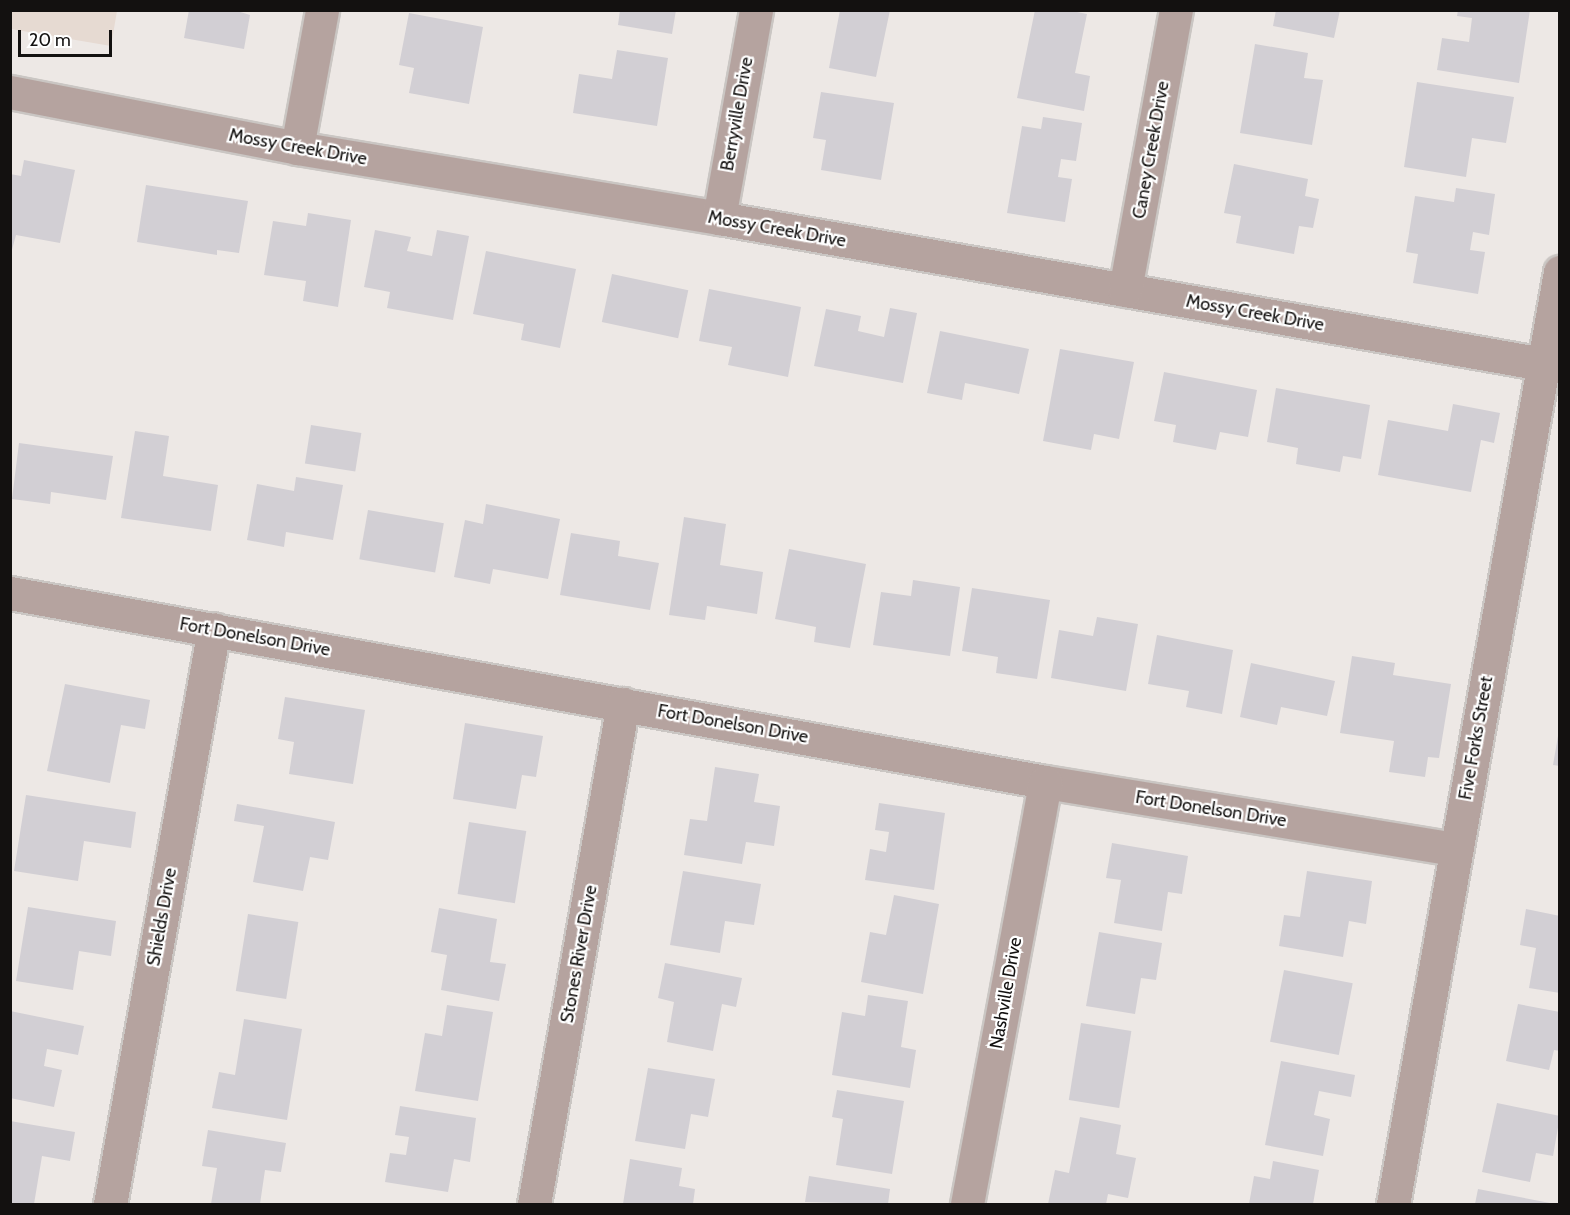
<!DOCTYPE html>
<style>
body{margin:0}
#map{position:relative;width:1570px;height:1215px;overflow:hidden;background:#ede8e5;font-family:Cabin,sans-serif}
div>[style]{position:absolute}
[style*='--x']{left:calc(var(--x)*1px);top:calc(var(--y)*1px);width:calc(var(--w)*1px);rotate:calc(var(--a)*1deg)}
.built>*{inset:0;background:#e6dad2}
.building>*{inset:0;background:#d2cfd4;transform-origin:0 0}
.roads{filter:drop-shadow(2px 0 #cac6c3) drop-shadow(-2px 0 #cac6c3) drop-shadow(0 2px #cac6c3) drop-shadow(0 -2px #cac6c3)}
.minor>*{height:33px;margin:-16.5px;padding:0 16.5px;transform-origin:16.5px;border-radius:16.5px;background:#b5a39f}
span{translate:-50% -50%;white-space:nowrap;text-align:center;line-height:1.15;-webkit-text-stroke:4.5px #fff;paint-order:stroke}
.street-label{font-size:18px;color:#131110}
.frame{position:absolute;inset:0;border:12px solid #131110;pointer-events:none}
.scale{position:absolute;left:18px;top:30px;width:94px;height:27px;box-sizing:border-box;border:3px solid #131110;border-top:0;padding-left:8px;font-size:18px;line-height:21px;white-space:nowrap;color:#131110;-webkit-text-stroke:4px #fff;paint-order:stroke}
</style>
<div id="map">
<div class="built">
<i style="clip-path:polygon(10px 11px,117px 11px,111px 46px,11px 29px)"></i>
</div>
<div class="building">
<i style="clip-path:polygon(189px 10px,234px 10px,250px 15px,244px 49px,184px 38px)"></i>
<i style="clip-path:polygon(620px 10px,676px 10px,672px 34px,618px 25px)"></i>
<i style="clip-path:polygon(840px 10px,890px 10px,876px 77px,829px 68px)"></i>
<i style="clip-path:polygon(1035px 10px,1067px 10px,1087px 14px,1075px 73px,1090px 76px,1084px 111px,1017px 98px)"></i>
<i style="clip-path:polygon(1276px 10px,1340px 10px,1334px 38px,1273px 26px)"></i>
<i style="clip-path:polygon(1458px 10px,1530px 10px,1519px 83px,1437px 70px,1442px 38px,1469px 42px,1472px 18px,1457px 16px)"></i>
<i style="clip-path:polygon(409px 13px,483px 27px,469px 104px,409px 93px,414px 68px,399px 65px)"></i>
<i style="clip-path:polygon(1255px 44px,1308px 53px,1304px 78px,1323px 80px,1312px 145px,1240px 133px)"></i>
<i style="clip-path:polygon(617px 50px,668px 58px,657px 126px,573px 113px,579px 74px,612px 79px)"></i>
<i style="clip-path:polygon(1417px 82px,1514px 97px,1506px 143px,1472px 138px,1466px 177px,1404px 167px)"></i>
<i style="clip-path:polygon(821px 92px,894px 103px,881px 180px,821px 170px,826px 140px,813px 138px)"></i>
<i style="clip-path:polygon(1043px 117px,1082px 123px,1076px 161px,1061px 159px,1058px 177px,1072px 179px,1065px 222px,1007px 213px,1022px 126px,1041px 129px)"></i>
<i style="clip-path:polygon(24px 160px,75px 170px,60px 243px,16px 235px,10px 257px,10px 174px,21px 176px)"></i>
<i style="clip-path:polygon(1234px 164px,1308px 179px,1305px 196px,1319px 199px,1313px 228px,1299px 226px,1294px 254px,1236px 243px,1241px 216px,1224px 213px)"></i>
<i style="clip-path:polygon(146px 185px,248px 201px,239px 253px,217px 250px,217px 255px,137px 242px)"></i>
<i style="clip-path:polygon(1456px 188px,1495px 194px,1489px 235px,1473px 232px,1470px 250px,1485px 252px,1478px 294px,1413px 283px,1418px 254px,1406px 252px,1415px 196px,1454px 202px)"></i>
<i style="clip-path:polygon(308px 213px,351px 220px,338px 307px,303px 301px,306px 281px,264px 275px,273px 221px,306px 226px)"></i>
<i style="clip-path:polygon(375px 230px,411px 237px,407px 251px,432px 256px,437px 230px,469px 236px,453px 320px,387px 308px,390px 292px,364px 287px)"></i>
<i style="clip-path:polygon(486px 251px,576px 269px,560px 348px,521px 340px,524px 324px,473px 314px)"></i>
<i style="left:612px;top:274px;width:78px;height:49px;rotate:12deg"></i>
<i style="clip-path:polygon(709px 289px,801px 307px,788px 377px,728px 365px,732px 347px,699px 341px)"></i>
<i style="clip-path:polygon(890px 308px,917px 313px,903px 383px,814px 366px,826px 309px,861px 316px,858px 331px,884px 337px)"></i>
<i style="clip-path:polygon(940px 331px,1029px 349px,1019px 394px,965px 383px,962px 400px,927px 393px)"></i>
<i style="clip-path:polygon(1060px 349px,1134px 362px,1119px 439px,1094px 434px,1091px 450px,1043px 441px)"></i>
<i style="clip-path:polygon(1164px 372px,1257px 390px,1248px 437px,1220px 432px,1216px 450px,1173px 442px,1176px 425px,1154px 421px)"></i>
<i style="clip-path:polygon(1276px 388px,1370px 405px,1361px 459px,1343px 456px,1340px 472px,1296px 464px,1298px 448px,1267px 442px)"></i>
<i style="clip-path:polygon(1453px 404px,1500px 413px,1494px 443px,1481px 440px,1471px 492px,1378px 475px,1388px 420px,1448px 431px)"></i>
<i style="left:311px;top:425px;width:51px;height:39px;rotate:9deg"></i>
<i style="clip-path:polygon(135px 431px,169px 436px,163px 476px,218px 485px,211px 531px,121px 518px)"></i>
<i style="clip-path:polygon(19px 443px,113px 456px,106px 500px,51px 492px,50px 504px,12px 499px)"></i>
<i style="clip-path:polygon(296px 477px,343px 485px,333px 540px,286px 532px,284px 547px,247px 540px,257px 484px,294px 491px)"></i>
<i style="clip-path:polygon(486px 504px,560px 519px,548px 579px,493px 569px,490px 584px,454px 577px,465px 520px,483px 524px)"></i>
<i style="left:368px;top:510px;width:77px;height:50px;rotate:10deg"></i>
<i style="clip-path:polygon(684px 517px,726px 524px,720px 565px,763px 572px,757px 614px,707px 606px,705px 620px,669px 615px)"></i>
<i style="clip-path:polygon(571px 533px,620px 541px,618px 556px,659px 563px,650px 610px,560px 595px)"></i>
<i style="clip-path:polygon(789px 549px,866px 564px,850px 648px,814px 642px,816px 627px,775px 619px)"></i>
<i style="clip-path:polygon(913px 580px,960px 587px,950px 656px,873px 645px,881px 592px,911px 596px)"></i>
<i style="clip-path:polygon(972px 588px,1050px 600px,1037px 679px,996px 673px,998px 657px,962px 651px)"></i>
<i style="clip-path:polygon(1097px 617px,1138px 624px,1126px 691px,1051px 678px,1059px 630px,1093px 636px)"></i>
<i style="clip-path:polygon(1157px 635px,1233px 650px,1222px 714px,1186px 707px,1189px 691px,1148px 684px)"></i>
<i style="clip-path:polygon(1352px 656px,1395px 663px,1393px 675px,1451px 684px,1439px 758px,1428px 757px,1425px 777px,1389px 772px,1394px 741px,1340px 733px)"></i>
<i style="clip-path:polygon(1251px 663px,1335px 681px,1327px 716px,1281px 707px,1277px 725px,1240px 717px)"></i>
<i style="clip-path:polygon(65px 684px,150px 700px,145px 729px,121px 725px,110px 783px,47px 771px)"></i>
<i style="clip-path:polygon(285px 697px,365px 710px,353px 784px,289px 774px,294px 742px,278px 739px)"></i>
<i style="clip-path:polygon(465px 723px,543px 736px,536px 777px,522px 775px,516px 809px,453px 799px)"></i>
<i style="clip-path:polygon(1558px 736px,1560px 736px,1560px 766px,1553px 765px)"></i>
<i style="clip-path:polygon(715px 767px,759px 774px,754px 802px,780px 806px,774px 846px,746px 842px,742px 864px,684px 855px,690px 819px,707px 821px)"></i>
<i style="clip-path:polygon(26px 795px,136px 812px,131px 848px,84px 841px,78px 881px,14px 871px)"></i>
<i style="clip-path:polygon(879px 803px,945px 813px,934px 890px,865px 880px,870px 849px,886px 852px,889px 832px,875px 830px)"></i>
<i style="clip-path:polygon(237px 804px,335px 822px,328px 860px,310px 857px,303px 891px,253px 882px,264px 826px,234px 821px)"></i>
<i style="left:469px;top:822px;width:58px;height:73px;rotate:9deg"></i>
<i style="clip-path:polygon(1112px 843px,1188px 856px,1182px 894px,1168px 892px,1162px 931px,1114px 923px,1121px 880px,1106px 878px)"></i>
<i style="clip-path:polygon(683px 871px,761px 884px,754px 925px,725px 921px,720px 953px,670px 945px)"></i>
<i style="clip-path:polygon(1307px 871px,1372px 881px,1366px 924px,1349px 921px,1343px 957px,1279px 946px,1284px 915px,1300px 917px)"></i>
<i style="clip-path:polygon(894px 895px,939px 904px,923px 994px,861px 982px,870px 932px,886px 935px)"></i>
<i style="clip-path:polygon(28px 907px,116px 921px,111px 956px,79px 951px,73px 990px,16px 981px)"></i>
<i style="clip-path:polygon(439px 908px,497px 919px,490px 962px,506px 964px,499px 1001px,441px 990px,447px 955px,431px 952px)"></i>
<i style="clip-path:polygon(1526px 909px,1560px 916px,1560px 993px,1529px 988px,1536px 948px,1520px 945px)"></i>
<i style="left:248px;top:914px;width:51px;height:78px;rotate:9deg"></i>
<i style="clip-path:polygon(1099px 932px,1162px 943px,1156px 980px,1141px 978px,1135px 1014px,1086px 1006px)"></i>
<i style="clip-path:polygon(665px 963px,742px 978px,736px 1007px,722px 1004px,713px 1051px,667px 1042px,674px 1002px,658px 998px)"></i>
<i style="left:1284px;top:970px;width:70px;height:73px;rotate:11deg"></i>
<i style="clip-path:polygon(868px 995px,908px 1001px,901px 1047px,916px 1050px,910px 1088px,832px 1075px,842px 1012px,865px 1016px)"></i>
<i style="clip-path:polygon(1518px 1004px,1560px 1012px,1560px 1051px,1554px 1050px,1549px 1070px,1506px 1061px)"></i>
<i style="clip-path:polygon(447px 1005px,493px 1012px,478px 1101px,415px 1091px,425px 1033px,442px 1036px)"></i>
<i style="clip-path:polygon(10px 1011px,84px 1026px,78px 1055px,47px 1049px,44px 1066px,62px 1070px,54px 1107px,10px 1098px)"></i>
<i style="clip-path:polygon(244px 1019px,302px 1029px,287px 1120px,212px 1108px,219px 1072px,235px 1075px)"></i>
<i style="left:1081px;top:1023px;width:51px;height:78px;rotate:9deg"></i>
<i style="clip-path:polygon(1281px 1061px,1355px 1075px,1351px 1097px,1319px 1091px,1314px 1115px,1330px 1119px,1323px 1156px,1265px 1145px)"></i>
<i style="clip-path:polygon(648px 1068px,715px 1079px,708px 1117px,691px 1114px,685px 1149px,635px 1141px)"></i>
<i style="clip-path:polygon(837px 1090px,904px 1101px,892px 1174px,836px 1165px,843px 1119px,832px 1117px)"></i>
<i style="clip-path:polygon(1497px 1103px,1560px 1116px,1553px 1156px,1536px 1153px,1530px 1182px,1482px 1172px)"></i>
<i style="clip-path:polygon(400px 1106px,476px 1118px,470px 1162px,454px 1159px,448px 1192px,385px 1182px,390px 1153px,406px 1155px,409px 1137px,395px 1135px)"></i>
<i style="clip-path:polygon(1080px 1117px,1121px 1125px,1116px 1154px,1136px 1158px,1128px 1198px,1108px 1194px,1106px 1204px,1048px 1204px,1055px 1170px,1069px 1173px)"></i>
<i style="clip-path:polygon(10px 1121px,75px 1132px,70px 1161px,42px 1156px,34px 1204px,10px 1204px)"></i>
<i style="clip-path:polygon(208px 1130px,286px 1143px,281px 1172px,265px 1170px,260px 1204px,211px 1204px,217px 1168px,202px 1166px)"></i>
<i style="clip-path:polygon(630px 1159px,682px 1168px,679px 1186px,695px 1189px,693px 1204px,623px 1204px)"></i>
<i style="clip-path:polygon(1273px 1161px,1319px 1170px,1313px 1204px,1249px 1204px,1254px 1176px,1270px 1179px)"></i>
<i style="clip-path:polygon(809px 1176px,890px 1189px,888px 1204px,805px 1202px)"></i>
<i style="clip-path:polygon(1478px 1189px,1550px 1203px,1550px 1204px,1475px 1204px)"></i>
</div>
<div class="roads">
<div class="minor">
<i style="--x:10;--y:92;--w:292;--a:11"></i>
<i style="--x:297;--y:148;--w:428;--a:9.4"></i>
<i style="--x:719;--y:218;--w:837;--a:10.05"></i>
<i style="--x:297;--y:148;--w:140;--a:-79.7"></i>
<i style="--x:719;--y:218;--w:211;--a:-79.9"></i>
<i style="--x:1125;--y:290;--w:285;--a:-79.7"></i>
<i style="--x:10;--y:593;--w:1052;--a:10.35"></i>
<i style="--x:1045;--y:782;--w:416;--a:9.3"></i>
<i style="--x:110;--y:1204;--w:584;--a:-79.75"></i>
<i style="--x:534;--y:1204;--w:508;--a:-79.91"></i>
<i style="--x:967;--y:1204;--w:429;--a:-79.5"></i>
<i style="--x:1393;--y:1204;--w:947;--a:-79.84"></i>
</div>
</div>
<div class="street-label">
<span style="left:737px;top:114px;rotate:-80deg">Berryville Drive</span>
<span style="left:298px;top:147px;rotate:10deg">Mossy Creek Drive</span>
<span style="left:1151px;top:150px;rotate:-80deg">Caney Creek Drive</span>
<span style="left:777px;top:229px;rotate:10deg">Mossy Creek Drive</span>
<span style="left:1255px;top:313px;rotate:10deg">Mossy Creek Drive</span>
<span style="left:255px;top:637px;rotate:10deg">Fort Donelson Drive</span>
<span style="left:733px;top:724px;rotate:10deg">Fort Donelson Drive</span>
<span style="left:1476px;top:738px;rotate:-80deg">Five Forks Street</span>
<span style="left:1211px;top:809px;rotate:9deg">Fort Donelson Drive</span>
<span style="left:162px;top:917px;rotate:-80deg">Shields Drive</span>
<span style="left:579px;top:954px;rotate:-80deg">Stones River Drive</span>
<span style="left:1006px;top:993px;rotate:-80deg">Nashville Drive</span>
</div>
<div class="frame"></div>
<div class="scale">20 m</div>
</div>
